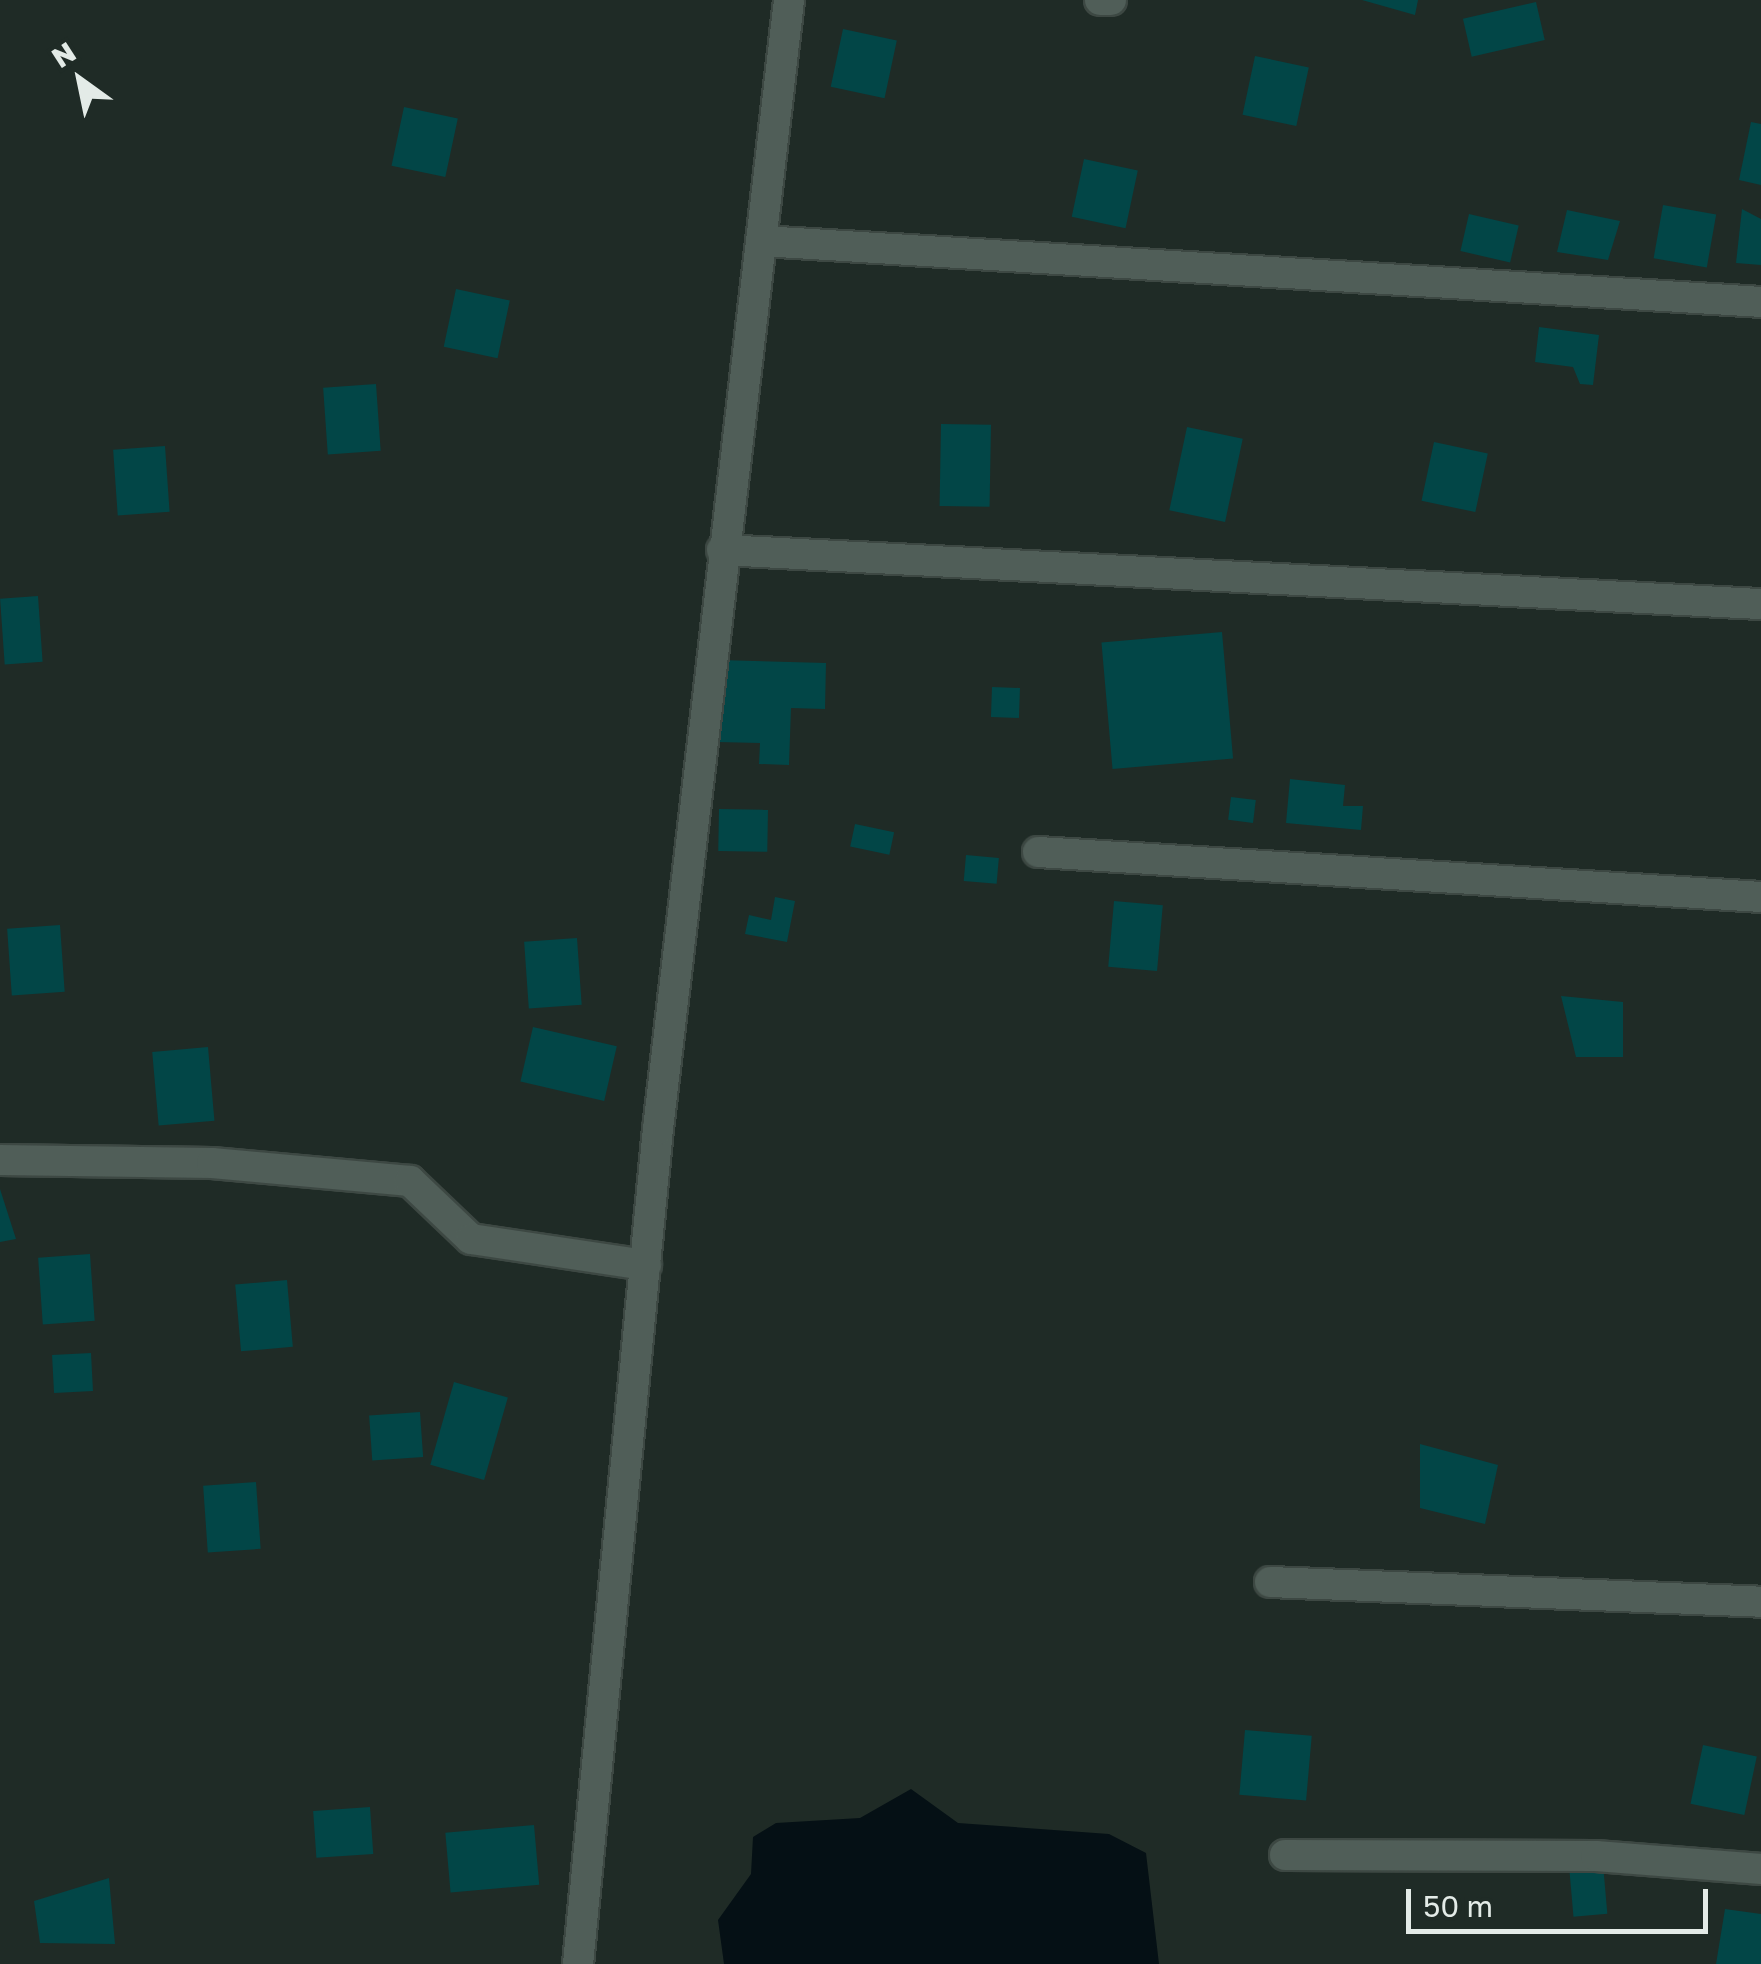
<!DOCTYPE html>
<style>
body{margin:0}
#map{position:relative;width:1761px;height:1964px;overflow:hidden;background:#1f2b26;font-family:"Golos Text",sans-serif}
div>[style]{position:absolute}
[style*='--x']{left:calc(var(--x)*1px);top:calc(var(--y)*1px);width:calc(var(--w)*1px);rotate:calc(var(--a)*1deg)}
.water>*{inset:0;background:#051015}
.building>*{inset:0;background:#024647;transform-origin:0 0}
.roads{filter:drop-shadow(2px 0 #3d4843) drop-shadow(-2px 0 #3d4843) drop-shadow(0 2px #3d4843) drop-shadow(0 -2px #3d4843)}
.minor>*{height:30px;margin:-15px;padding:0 15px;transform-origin:15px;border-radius:15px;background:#505e58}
span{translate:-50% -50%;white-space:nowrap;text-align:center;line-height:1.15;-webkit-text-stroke:9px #1f2b26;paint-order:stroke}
.north{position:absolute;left:30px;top:30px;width:100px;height:100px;-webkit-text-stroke:8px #1f2b26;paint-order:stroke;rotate:327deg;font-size:28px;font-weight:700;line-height:40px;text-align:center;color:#e3ebe7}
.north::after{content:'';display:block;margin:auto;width:35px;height:45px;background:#e3ebe7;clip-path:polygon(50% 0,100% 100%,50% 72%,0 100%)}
.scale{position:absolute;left:1406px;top:1889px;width:302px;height:45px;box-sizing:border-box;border:5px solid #e3ebe7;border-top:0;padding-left:12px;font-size:30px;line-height:35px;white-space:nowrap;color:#e3ebe7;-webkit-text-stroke:8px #1f2b26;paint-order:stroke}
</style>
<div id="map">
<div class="water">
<i style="clip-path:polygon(911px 1789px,958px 1823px,1109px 1834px,1146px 1853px,1159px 1964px,724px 1964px,718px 1920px,751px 1874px,753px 1837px,776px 1823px,860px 1818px)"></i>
</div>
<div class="building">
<i style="clip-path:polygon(1362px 0,1418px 0,1415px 15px)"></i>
<i style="left:1536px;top:2px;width:39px;height:75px;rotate:77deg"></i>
<i style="left:843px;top:29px;width:55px;height:59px;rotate:12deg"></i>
<i style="left:1255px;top:56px;width:55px;height:60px;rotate:12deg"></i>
<i style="left:404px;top:107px;width:55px;height:60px;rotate:12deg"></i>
<i style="clip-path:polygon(1751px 122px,1761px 124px,1761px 185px,1739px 180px)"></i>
<i style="left:1084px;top:159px;width:55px;height:59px;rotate:12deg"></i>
<i style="left:1663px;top:205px;width:54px;height:54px;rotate:10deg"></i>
<i style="clip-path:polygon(1742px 209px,1761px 219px,1761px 265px,1736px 263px)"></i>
<i style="clip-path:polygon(1567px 210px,1620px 221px,1608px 260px,1557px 252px)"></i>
<i style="left:1469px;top:214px;width:51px;height:38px;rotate:13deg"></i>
<i style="left:456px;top:289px;width:55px;height:59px;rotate:12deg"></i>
<i style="clip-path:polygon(1539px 327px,1599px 335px,1593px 385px,1580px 384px,1573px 367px,1535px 362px)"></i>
<i style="left:376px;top:384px;width:67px;height:53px;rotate:86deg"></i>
<i style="left:941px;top:424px;width:50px;height:82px;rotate:1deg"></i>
<i style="left:1187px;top:427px;width:57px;height:85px;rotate:12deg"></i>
<i style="left:1434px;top:442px;width:55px;height:60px;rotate:12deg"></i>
<i style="left:165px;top:446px;width:66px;height:52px;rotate:86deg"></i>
<i style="left:38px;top:596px;width:66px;height:38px;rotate:86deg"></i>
<i style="left:1222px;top:632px;width:127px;height:121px;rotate:85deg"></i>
<i style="clip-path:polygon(719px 660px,826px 663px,825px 709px,791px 708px,789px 765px,759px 764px,760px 743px,717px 742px)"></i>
<i style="left:992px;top:687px;width:28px;height:30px;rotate:2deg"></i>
<i style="clip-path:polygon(1290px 779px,1345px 785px,1343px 806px,1363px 806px,1361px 830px,1286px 823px)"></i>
<i style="left:1231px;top:797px;width:25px;height:23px;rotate:7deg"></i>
<i style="left:719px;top:809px;width:49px;height:42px;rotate:1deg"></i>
<i style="left:855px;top:824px;width:40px;height:23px;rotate:12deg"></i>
<i style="left:966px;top:855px;width:33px;height:26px;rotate:5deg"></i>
<i style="clip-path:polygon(775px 897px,795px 901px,787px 942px,745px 934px,749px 915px,771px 920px)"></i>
<i style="left:1114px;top:901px;width:49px;height:66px;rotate:5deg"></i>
<i style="left:60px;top:925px;width:67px;height:53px;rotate:86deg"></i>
<i style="left:577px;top:938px;width:67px;height:53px;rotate:86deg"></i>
<i style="clip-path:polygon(1561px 996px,1623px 1002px,1623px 1057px,1576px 1057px)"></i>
<i style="left:533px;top:1027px;width:86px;height:56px;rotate:13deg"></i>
<i style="left:208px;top:1047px;width:74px;height:56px;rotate:85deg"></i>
<i style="clip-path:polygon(0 1189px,16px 1239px,0 1242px)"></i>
<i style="left:90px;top:1254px;width:67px;height:52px;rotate:86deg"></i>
<i style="left:287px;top:1280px;width:67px;height:52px;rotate:85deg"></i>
<i style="left:91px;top:1353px;width:38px;height:39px;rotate:87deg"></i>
<i style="left:454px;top:1382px;width:56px;height:86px;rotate:16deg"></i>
<i style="left:420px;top:1412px;width:45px;height:51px;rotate:86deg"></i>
<i style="clip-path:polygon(1420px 1444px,1498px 1465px,1485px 1524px,1420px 1508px)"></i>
<i style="left:256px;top:1482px;width:67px;height:53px;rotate:86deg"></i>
<i style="left:1245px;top:1730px;width:67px;height:65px;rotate:5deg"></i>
<i style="left:1703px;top:1745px;width:55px;height:60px;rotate:12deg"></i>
<i style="left:370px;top:1807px;width:47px;height:57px;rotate:86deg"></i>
<i style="left:534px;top:1825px;width:60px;height:89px;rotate:85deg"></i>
<i style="left:1603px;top:1864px;width:50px;height:34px;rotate:85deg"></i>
<i style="clip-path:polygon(109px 1878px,115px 1944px,40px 1943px,34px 1901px)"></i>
<i style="clip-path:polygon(1725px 1909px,1761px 1914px,1761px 1964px,1716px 1964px)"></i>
</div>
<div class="roads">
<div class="minor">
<i style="--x:1100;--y:0;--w:11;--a:0"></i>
<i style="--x:762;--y:241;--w:1001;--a:3.49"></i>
<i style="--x:722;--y:550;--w:1040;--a:2.98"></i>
<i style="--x:1038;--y:852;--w:724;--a:3.56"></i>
<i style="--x:0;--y:1160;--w:212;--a:0.8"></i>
<i style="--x:212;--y:1163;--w:199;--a:5.2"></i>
<i style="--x:410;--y:1181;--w:84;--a:43.6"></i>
<i style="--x:471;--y:1239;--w:177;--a:8.5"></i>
<i style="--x:1270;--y:1582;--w:491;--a:2.3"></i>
<i style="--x:1285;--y:1855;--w:311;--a:0.2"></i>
<i style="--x:1596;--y:1856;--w:166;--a:4.5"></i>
<i style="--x:578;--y:1964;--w:839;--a:-84.53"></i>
<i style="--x:658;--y:1129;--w:1137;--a:-83.38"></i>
</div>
</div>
<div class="north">N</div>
<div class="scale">50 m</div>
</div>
